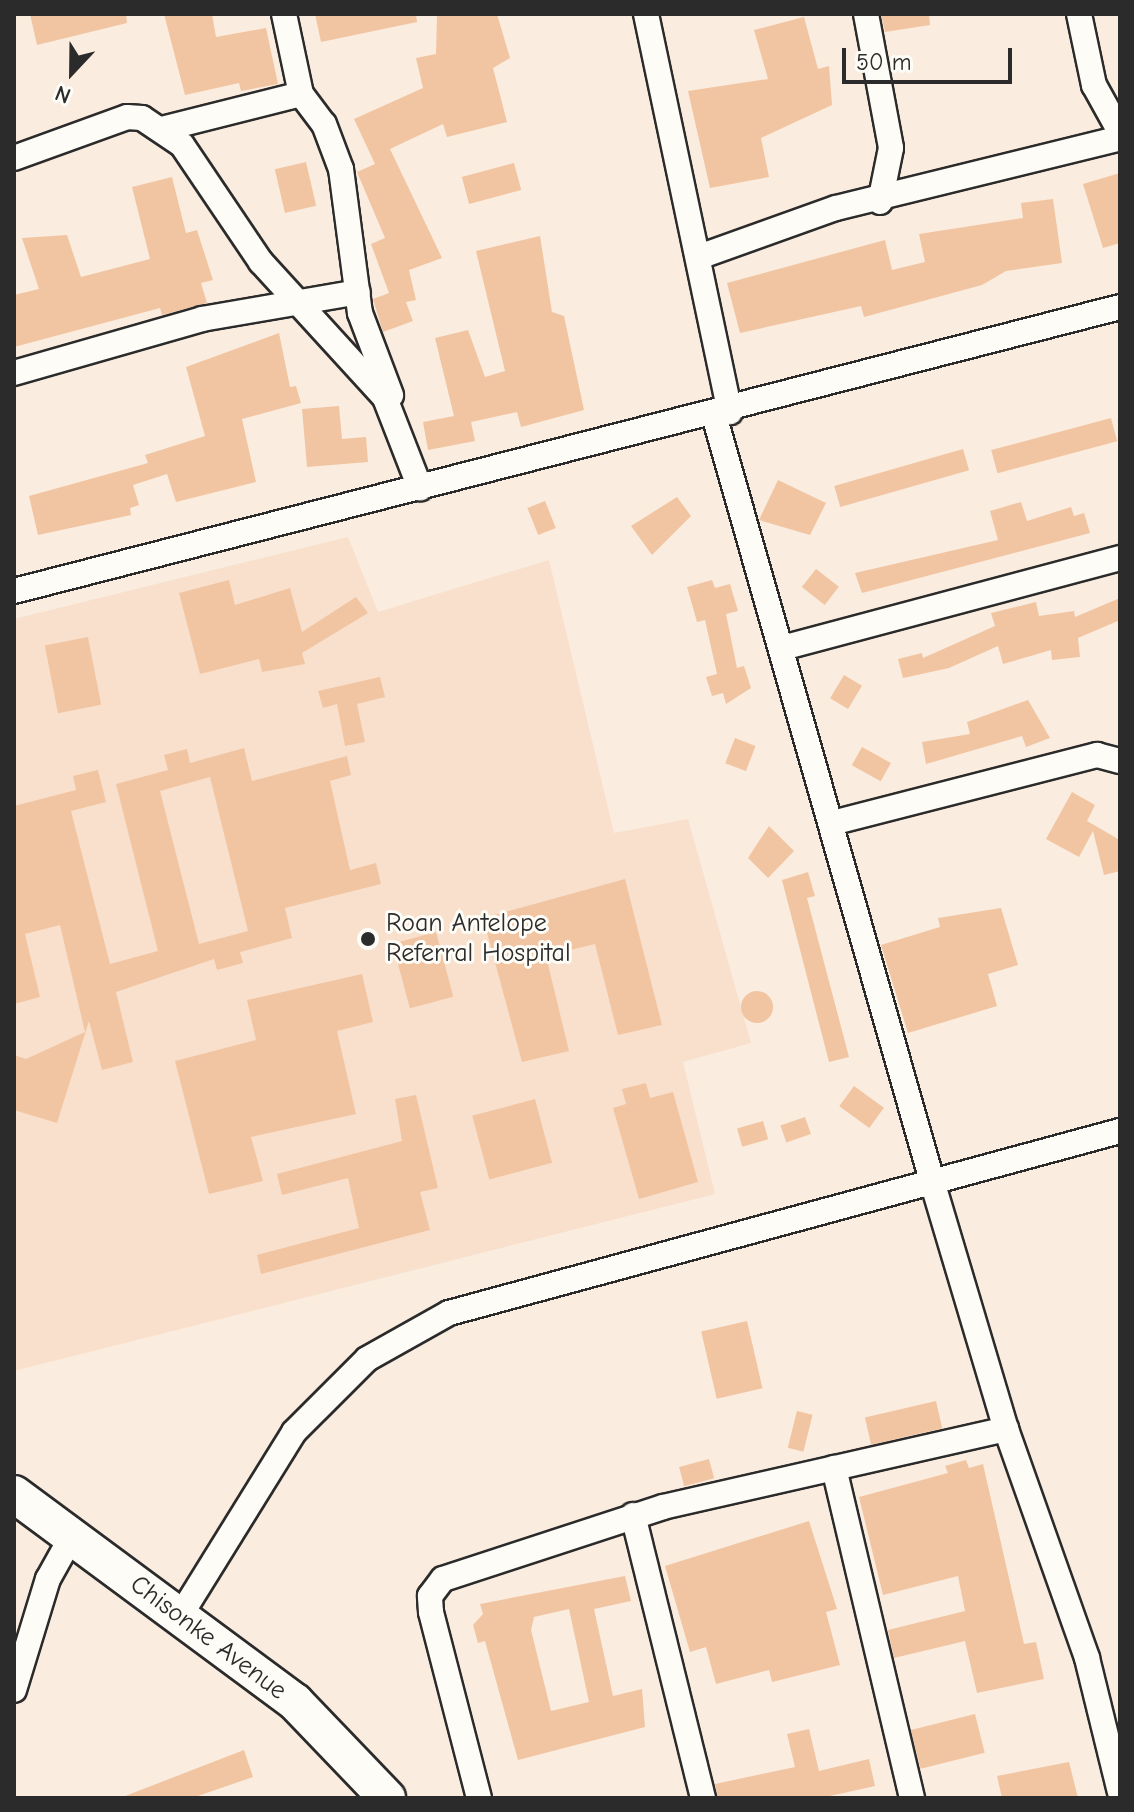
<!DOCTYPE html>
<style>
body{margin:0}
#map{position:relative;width:1134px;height:1812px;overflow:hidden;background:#faecde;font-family:"Comic Neue",sans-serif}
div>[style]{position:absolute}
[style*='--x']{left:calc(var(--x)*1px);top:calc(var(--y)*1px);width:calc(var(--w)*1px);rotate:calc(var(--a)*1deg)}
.built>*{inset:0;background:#f8e0cc}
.building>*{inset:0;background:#f2c5a2;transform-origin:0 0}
.round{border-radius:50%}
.roads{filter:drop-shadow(2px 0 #2b2b2b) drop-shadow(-2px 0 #2b2b2b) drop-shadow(0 2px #2b2b2b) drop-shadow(0 -2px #2b2b2b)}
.street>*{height:24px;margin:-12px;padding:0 12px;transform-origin:12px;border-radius:12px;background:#fdfcf7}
.secondary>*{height:36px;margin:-18px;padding:0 18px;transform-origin:18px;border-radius:18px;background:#fdfcf7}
.dots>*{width:22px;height:22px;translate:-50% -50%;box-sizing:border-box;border:4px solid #fdfcf7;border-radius:50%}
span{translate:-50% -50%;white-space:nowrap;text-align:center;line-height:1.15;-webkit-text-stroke:6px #fdfcf7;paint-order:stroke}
.poi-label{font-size:26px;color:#2b2b2b}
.left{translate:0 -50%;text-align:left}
.street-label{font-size:26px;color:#2b2b2b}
.frame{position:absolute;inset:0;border:16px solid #2b2b2b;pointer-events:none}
.north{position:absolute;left:32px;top:32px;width:80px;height:80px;-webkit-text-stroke:6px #fdfcf7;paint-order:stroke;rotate:202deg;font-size:22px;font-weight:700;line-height:32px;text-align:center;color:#2b2b2b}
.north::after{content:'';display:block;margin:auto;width:28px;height:36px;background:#2b2b2b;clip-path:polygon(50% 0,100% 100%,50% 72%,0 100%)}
.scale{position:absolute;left:842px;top:48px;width:170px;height:36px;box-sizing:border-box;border:4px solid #2b2b2b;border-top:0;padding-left:10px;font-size:24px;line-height:28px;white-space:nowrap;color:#2b2b2b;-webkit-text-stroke:6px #fdfcf7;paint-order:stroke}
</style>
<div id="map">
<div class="built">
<i style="clip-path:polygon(348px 537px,378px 612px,549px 560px,614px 833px,688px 819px,751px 1043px,683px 1062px,715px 1194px,14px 1371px,14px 619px)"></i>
</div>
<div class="building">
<i style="clip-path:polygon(30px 14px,126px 14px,127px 23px,37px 45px)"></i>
<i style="clip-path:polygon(164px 14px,212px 14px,216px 37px,266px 28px,278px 84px,241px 91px,239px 83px,185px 95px)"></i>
<i style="clip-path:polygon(315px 14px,416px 14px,417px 22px,321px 42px)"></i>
<i style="clip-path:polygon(437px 14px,497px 14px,510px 58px,493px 68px,507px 122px,447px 137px,443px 124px,390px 149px,442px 258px,409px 270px,416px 300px,406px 302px,413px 321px,383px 332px,373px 299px,389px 293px,371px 244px,385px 238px,357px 172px,375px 164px,354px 119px,423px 88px,416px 58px,436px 54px)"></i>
<i style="clip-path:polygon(881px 14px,929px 14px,930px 25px,885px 32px)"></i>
<i style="clip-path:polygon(804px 17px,818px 69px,829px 66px,832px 105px,761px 138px,769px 177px,710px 188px,688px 91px,768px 79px,754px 30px)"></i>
<i style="left:306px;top:162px;width:45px;height:32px;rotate:77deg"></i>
<i style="left:514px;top:163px;width:28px;height:54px;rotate:75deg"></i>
<i style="clip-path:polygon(1120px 173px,1120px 243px,1103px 248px,1083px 184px)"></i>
<i style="clip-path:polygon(172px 177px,186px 233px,197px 230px,213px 280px,201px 283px,207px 303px,162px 315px,160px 308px,14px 347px,14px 295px,39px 289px,22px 238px,67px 235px,81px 277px,150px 259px,132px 187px)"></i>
<i style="clip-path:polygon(1053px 199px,1062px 263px,1006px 271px,982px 285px,864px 317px,861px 306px,740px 333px,727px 283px,885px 240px,892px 270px,925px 262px,919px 234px,1023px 218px,1021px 203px)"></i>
<i style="clip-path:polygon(540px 236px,552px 312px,564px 316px,584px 410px,521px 427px,517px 412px,471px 422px,475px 441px,428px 450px,423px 422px,454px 416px,435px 338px,468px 330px,485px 377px,505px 371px,476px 251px)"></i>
<i style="clip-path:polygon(279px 333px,290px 387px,296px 386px,301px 403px,242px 419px,256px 482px,176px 502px,167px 474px,133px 485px,139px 505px,130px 508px,131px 515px,38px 535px,29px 496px,148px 463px,145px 455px,205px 436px,186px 367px)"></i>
<i style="clip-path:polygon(339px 406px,342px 439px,366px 437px,368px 462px,307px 467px,302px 409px)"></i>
<i style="left:1111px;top:418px;width:24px;height:124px;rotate:75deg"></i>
<i style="left:963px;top:449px;width:22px;height:134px;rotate:74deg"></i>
<i style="clip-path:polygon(778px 480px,826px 503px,810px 535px,759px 520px)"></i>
<i style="clip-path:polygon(677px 497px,691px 516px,652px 555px,631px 526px)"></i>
<i style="left:545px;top:501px;width:29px;height:19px;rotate:68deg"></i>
<i style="clip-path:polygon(1021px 502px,1027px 521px,1071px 507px,1074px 516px,1084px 513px,1090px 533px,862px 593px,855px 573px,998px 540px,990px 511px)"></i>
<i style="left:816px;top:569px;width:29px;height:23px;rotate:38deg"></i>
<i style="clip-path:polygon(229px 580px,235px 605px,290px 588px,302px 632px,356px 597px,368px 613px,302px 653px,305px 664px,262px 672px,259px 659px,200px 674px,179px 593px)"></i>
<i style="clip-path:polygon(712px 580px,715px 588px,730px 584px,738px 611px,726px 614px,737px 668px,744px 666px,751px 688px,726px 704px,723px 693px,712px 696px,706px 677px,717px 674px,705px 620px,697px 622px,687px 587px)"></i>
<i style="clip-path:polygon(1120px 598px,1120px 620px,1078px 638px,1080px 657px,1052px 660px,1051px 650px,1003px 664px,998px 646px,949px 668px,903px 678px,898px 659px,922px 653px,923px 658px,995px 626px,991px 613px,1036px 602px,1039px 616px,1074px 611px,1075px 617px)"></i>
<i style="left:88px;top:637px;width:69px;height:44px;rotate:79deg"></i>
<i style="left:844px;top:675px;width:21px;height:27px;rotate:31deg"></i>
<i style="clip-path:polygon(380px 677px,385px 697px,357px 704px,365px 742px,345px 746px,337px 704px,323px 708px,318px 691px)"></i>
<i style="clip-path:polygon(1028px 700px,1050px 738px,1026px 747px,1022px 736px,926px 764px,922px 742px,970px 734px,967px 722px)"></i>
<i style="left:735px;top:738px;width:22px;height:27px;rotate:21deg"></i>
<i style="left:862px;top:747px;width:33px;height:21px;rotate:29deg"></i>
<i style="clip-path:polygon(evenodd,244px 748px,252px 781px,347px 756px,351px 775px,330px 781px,350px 870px,376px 863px,381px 884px,285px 908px,292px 938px,240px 952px,243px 963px,217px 970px,214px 959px,116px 992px,133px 1062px,102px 1070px,89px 1021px,57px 1123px,14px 1110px,14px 1055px,26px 1059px,85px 1032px,60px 925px,25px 934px,40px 997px,14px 1004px,14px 806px,76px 790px,73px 776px,98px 770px,106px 802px,71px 811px,110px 964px,158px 951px,116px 784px,168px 770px,164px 755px,187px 749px,190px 763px,244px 748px,210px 777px,248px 931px,199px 944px,160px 791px,210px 777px)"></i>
<i style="clip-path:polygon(1072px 792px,1095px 805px,1087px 821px,1118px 839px,1120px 871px,1104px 875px,1093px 831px,1079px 857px,1046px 839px)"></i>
<i style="clip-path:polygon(769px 826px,794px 851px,768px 878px,748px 858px)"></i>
<i style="clip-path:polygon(808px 872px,815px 896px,807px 898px,849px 1057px,829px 1062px,782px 880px)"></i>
<i style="clip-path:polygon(625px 879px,662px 1025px,618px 1035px,595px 944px,546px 956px,569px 1051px,522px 1062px,483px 918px)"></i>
<i style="clip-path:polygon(1001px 908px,1018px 965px,988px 974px,997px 1006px,908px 1033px,881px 945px,940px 927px,938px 918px)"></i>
<i style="left:436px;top:932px;width:67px;height:45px;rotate:75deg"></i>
<i style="clip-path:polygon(362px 974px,373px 1022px,337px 1031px,356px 1114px,251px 1137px,263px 1181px,209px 1194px,175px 1061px,256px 1040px,247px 1000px)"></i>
<i class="round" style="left:741px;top:991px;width:32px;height:32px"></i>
<i style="clip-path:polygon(646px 1083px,650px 1098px,673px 1092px,698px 1182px,639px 1199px,613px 1108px,626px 1104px,622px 1089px)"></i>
<i style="left:854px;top:1086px;width:37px;height:25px;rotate:36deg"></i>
<i style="clip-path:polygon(416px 1095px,438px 1188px,420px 1192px,430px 1230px,261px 1274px,257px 1255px,359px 1228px,348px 1178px,282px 1195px,277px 1174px,402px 1141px,395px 1099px)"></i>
<i style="left:535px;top:1099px;width:66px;height:65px;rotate:75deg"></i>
<i style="left:805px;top:1117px;width:18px;height:26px;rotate:71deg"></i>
<i style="left:763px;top:1121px;width:19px;height:27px;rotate:74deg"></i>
<i style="left:747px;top:1321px;width:69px;height:47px;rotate:77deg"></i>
<i style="left:936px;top:1401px;width:28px;height:73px;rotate:77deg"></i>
<i style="left:797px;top:1411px;width:16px;height:38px;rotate:14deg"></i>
<i style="left:709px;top:1459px;width:20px;height:31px;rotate:75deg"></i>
<i style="clip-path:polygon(966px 1460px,969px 1468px,983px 1464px,1024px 1644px,1036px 1642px,1044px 1679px,977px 1693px,965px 1641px,894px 1658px,888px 1630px,965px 1611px,958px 1576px,883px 1595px,859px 1497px,948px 1473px,945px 1466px)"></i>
<i style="clip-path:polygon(809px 1521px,837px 1609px,826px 1612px,840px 1665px,772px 1682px,769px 1670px,716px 1684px,706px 1647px,690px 1652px,665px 1566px)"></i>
<i style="clip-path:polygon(evenodd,625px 1576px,631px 1601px,594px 1609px,613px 1696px,642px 1689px,645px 1727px,518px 1760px,485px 1641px,478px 1643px,473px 1625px,483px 1614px,480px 1604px,625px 1576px,569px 1609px,589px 1702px,551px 1711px,531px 1630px,534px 1617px,569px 1609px)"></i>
<i style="left:975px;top:1714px;width:40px;height:66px;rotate:76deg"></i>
<i style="clip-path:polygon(809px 1729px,819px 1771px,869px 1759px,875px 1786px,821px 1798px,718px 1798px,715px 1784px,795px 1767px,787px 1734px)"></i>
<i style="clip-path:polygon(244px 1750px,253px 1777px,192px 1798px,120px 1798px)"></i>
<i style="clip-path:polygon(1069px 1762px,1078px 1798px,1002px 1798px,997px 1776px)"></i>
</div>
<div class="roads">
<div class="street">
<i style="--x:284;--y:14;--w:82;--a:78"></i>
<i style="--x:301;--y:94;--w:38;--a:53"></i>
<i style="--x:324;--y:124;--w:48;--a:69.3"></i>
<i style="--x:341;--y:169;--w:145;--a:82.5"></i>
<i style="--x:360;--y:313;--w:88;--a:69.3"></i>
<i style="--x:646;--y:14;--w:407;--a:78.1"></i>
<i style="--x:866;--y:14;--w:136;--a:79.4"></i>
<i style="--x:891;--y:148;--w:55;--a:101.5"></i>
<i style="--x:1079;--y:14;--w:73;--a:78.1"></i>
<i style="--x:1094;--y:85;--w:54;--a:61"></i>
<i style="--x:162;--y:129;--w:143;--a:-14.1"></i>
<i style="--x:14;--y:158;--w:120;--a:-19.9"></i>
<i style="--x:127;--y:117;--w:15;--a:4"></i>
<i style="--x:142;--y:118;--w:48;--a:34"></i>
<i style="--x:182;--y:145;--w:141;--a:56"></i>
<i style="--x:261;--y:262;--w:184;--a:47.6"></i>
<i style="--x:385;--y:398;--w:97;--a:68.7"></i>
<i style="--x:699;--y:257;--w:145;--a:-19.7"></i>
<i style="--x:836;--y:208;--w:292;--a:-13.8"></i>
<i style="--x:14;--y:373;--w:196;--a:-16"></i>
<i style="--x:202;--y:319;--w:158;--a:-9.8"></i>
<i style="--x:714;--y:415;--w:796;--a:74.11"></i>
<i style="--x:932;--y:1181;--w:259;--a:73.4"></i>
<i style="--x:1006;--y:1429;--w:243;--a:70.5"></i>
<i style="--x:1087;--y:1658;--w:138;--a:76.2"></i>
<i style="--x:14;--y:591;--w:1142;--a:-14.4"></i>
<i style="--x:782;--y:648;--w:350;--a:-14.9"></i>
<i style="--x:832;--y:823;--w:274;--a:-14.4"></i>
<i style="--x:1097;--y:755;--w:24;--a:15"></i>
<i style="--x:834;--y:1468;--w:339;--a:76.7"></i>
<i style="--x:633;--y:1515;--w:292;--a:76.1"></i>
<i style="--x:180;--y:1616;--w:216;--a:-58.2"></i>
<i style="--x:294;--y:1432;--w:103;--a:-45"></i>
<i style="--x:367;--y:1359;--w:94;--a:-29.3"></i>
<i style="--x:449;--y:1313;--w:695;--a:-15.18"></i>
<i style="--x:14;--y:1690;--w:116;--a:-73"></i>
<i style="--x:48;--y:1579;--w:49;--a:-60.8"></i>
<i style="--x:479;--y:1798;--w:192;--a:-104.5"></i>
<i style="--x:431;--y:1612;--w:16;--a:-94"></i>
<i style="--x:430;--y:1596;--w:21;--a:-53"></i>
<i style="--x:443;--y:1579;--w:231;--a:-18.1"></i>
<i style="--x:663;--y:1507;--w:352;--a:-12.8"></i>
</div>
<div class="secondary">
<i style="--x:14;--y:1494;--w:350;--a:36.5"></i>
<i style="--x:295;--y:1702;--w:133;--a:46.2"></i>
</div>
</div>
<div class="dots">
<i style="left:368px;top:939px;background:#2b2b2b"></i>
</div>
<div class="poi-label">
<span class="left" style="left:386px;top:939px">Roan Antelope<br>Referral Hospital</span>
</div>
<div class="street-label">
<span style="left:208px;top:1638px;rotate:37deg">Chisonke Avenue</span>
</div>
<div class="frame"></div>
<div class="north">N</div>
<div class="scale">50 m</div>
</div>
